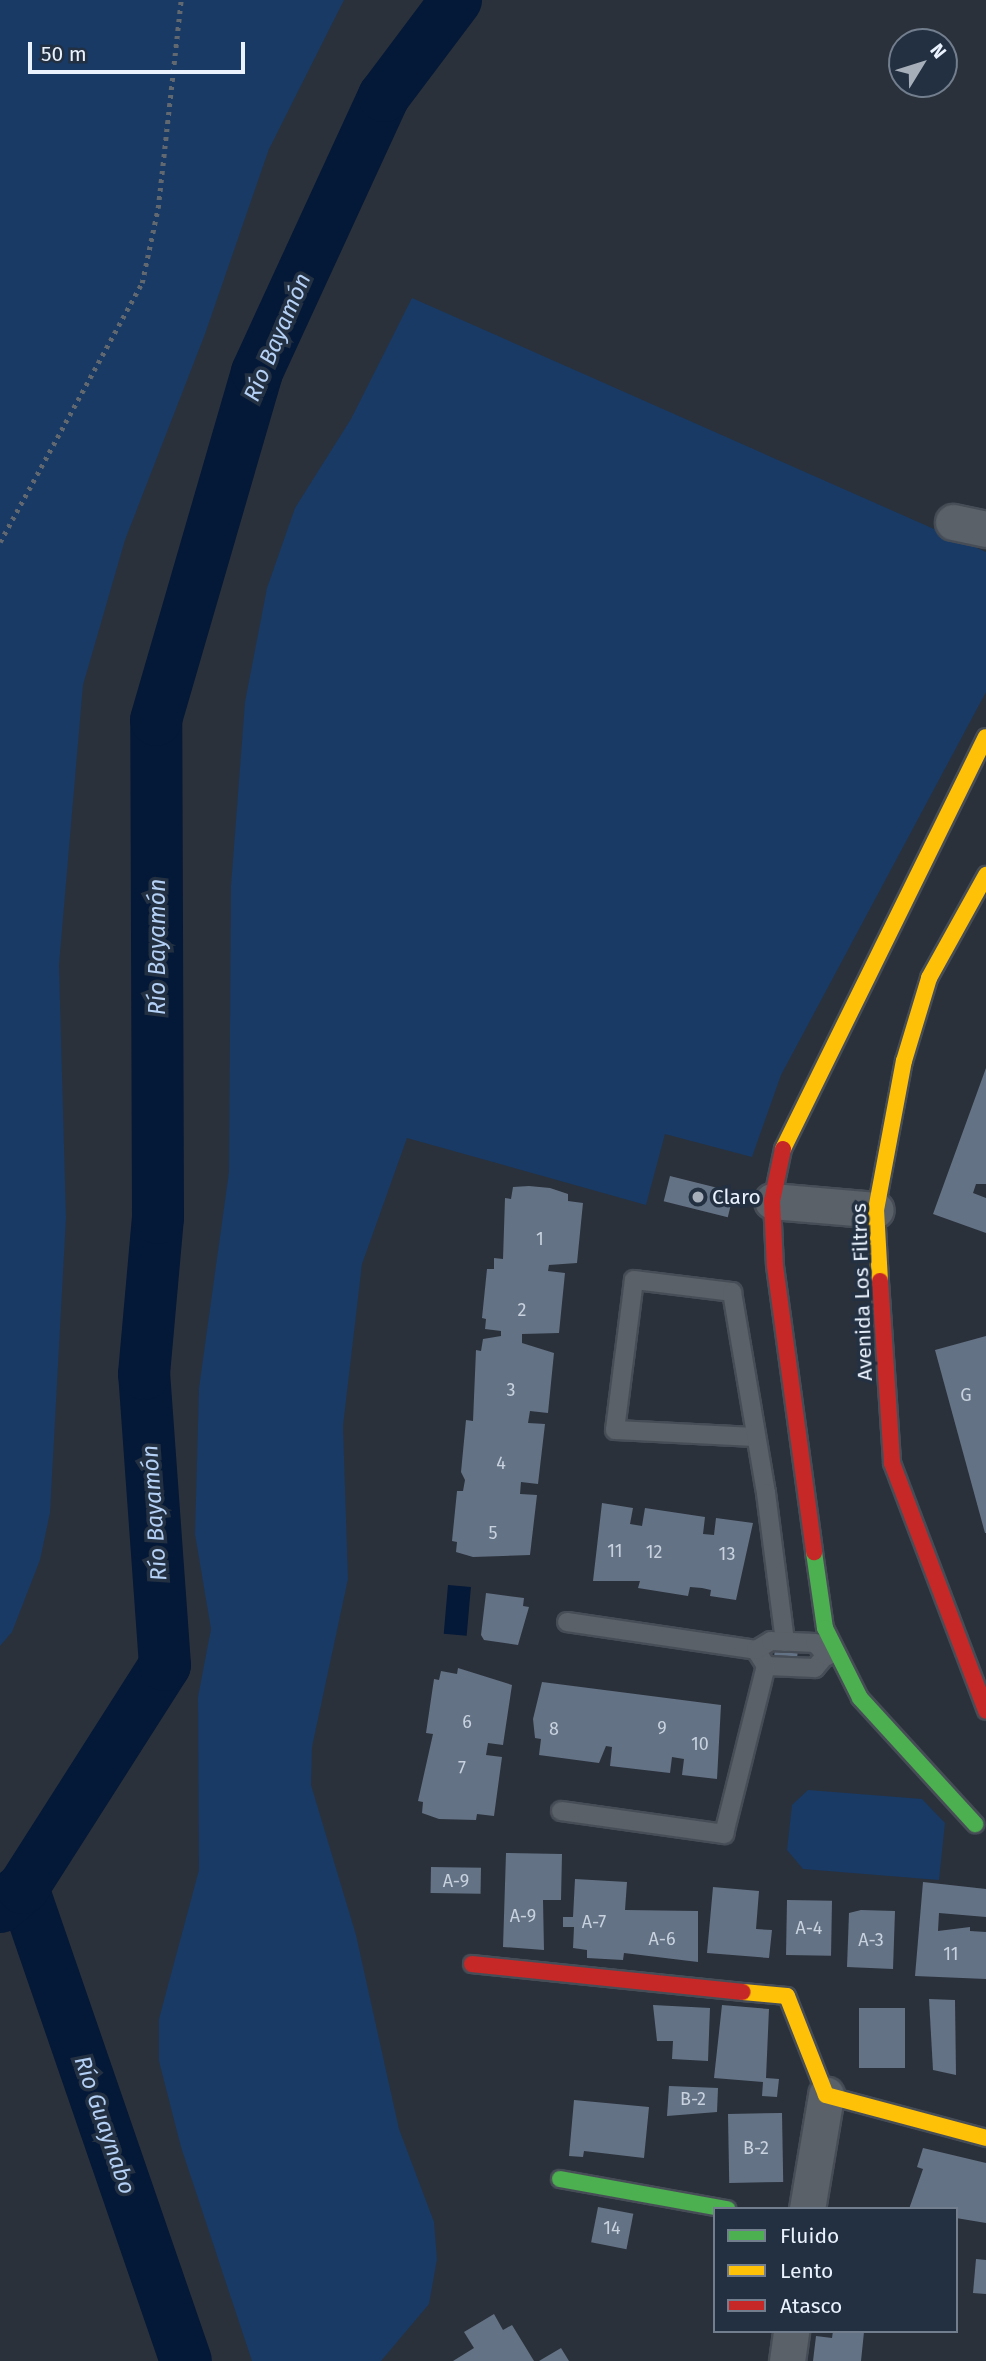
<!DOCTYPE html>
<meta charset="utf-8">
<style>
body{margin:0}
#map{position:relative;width:986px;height:2361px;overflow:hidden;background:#2a313b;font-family:"Fira Sans",sans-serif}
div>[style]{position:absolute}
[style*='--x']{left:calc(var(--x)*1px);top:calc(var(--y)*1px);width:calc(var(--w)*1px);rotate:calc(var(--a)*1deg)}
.green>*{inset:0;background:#183a65}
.water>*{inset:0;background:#041837;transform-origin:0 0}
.river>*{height:52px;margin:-26px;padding:0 26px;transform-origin:26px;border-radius:26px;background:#041837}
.building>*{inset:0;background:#647285;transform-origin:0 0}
.path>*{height:4.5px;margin-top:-2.25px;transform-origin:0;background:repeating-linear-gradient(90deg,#62686f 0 3.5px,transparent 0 8.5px)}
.roads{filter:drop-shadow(2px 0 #474d56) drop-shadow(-2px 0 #474d56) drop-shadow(0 2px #474d56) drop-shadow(0 -2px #474d56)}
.lane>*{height:18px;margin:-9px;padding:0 9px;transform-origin:9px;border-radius:9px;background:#5a6168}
.street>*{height:35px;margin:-17.5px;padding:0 17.5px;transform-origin:17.5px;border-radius:17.5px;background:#5a6168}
.fast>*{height:16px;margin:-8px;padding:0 8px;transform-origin:8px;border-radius:8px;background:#4caf50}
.slow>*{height:16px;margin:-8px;padding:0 8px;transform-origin:8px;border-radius:8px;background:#ffc107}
.jam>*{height:16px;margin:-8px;padding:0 8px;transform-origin:8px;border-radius:8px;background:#c62828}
.dots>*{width:19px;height:19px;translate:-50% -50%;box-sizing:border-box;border:4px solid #233042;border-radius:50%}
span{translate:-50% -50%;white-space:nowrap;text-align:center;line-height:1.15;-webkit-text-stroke:7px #233042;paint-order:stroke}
.number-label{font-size:18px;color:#c8d2df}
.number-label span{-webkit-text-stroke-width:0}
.poi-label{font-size:21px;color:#e9f2fd}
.left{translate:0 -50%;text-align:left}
.street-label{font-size:21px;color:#e9f2fd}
.water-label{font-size:23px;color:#b4d0f5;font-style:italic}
.legend{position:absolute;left:713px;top:2207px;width:245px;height:126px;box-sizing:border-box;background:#233042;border:2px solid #727e8d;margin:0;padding:9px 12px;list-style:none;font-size:21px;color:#e9f2fd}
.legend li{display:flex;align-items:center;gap:14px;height:35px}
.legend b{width:35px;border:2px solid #727e8d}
.north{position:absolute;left:888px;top:28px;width:70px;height:70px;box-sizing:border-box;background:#233042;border:2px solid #727e8d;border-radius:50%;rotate:52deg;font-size:19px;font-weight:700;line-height:28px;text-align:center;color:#e9f2fd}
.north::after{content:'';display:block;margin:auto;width:24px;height:32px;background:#a6aeb9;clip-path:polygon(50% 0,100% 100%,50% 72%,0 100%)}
.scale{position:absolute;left:28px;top:42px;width:217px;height:32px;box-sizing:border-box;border:4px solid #e9f2fd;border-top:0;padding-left:9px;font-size:21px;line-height:24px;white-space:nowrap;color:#e9f2fd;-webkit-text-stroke:5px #233042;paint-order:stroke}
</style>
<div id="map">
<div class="green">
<i style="clip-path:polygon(0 0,344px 0,269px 149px,205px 334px,125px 540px,83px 685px,59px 965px,66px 1218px,50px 1513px,40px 1560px,12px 1632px,0 1646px)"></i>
<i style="clip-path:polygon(412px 298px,986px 552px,986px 692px,781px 1075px,752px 1157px,665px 1134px,646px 1205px,407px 1138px,362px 1264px,343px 1426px,348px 1579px,312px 1747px,311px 1785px,356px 1935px,399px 2129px,434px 2222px,437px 2259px,429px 2304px,381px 2361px,252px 2361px,181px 2147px,159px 2061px,159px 2019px,199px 1870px,198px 1697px,211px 1629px,195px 1534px,199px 1388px,229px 1172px,231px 886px,245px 702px,267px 588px,295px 508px,351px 419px)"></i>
<i style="clip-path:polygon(808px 1790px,922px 1799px,945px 1823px,939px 1880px,803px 1869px,787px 1850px,792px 1805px)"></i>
</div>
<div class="water">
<i style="left:448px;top:1585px;width:23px;height:49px;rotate:5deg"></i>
</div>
<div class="river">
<i style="--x:23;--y:1888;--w:500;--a:70.99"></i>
<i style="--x:0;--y:1907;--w:30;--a:-40"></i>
<i style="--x:23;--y:1888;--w:264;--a:-57.5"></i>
<i style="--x:165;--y:1665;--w:292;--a:-94.1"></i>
<i style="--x:144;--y:1374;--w:157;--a:-84.9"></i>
<i style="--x:158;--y:1218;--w:498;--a:-90.2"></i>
<i style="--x:156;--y:720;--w:362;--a:-73.8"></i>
<i style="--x:257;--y:372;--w:304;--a:-65.3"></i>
<i style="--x:384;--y:96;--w:120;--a:-53.1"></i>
</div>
<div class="building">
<i style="clip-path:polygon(986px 1068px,986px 1184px,976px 1184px,973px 1193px,986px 1198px,986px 1233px,933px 1214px)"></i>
<i style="left:670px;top:1176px;width:66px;height:26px;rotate:14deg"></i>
<i style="clip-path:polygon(529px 1186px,550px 1188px,568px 1194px,568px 1201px,583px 1203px,577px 1263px,549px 1265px,548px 1271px,565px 1273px,559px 1333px,522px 1334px,522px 1343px,554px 1353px,548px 1413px,530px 1411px,528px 1423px,545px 1424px,538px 1484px,521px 1482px,520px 1494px,537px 1495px,530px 1555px,473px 1557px,456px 1552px,457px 1542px,452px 1541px,457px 1491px,463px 1491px,465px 1480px,461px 1472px,466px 1420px,473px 1421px,476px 1350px,481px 1351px,483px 1339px,501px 1336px,501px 1331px,485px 1329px,486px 1319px,482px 1318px,487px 1269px,494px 1269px,494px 1258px,503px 1259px,505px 1198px,511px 1199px,513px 1187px)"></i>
<i style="clip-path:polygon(986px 1336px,986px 1533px,985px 1533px,935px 1350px)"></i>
<i style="clip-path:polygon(602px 1503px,633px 1508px,630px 1524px,642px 1526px,645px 1508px,705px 1517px,703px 1534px,714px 1535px,716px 1518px,753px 1523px,736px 1600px,710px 1596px,711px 1590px,702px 1588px,690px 1587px,688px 1596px,638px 1588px,640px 1581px,593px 1581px)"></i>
<i style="clip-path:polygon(486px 1593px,524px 1598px,523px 1606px,529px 1607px,518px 1645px,484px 1640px,481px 1635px)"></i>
<i style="left:775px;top:1647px;width:23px;height:13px;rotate:5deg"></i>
<i style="clip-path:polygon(458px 1668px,512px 1685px,503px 1745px,488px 1743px,486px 1755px,502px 1757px,494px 1816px,477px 1814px,476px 1820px,439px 1819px,422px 1813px,423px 1802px,418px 1801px,433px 1734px,426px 1733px,434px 1679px,439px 1680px,441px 1671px,457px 1674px)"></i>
<i style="clip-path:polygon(542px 1682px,721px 1705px,717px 1779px,682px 1775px,684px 1759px,672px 1757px,670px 1773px,610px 1766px,612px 1747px,606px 1746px,599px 1763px,539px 1755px,541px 1739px,535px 1738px,533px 1719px)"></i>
<i style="clip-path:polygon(506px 1853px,562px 1854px,561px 1900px,543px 1900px,544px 1950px,503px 1947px)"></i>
<i style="left:431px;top:1867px;width:50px;height:26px;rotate:1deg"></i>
<i style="clip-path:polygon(575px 1879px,627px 1882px,625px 1910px,698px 1911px,698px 1962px,624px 1953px,623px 1960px,587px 1958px,587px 1950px,573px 1948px,574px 1927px,563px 1927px,563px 1917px,573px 1917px)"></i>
<i style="clip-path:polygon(923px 1882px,986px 1889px,986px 1917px,939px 1913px,938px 1931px,970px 1927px,970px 1931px,986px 1932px,986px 1979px,915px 1976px)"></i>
<i style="clip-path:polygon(713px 1887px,759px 1891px,756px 1929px,772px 1930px,769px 1958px,707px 1953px)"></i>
<i style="left:787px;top:1900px;width:45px;height:55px;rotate:1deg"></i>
<i style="clip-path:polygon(861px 1910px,895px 1911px,893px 1969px,847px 1967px,849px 1913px)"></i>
<i style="clip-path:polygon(929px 1999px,955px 2000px,956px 2075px,933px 2070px)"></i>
<i style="clip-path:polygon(653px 2005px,710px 2008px,708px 2061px,672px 2059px,673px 2041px,657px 2041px)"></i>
<i style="clip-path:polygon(722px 2005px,769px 2009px,766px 2078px,779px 2079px,777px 2097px,762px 2096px,763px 2082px,714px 2078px)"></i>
<i style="left:859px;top:2008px;width:46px;height:60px"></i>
<i style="clip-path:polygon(669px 2086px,718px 2088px,717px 2112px,667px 2116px)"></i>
<i style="clip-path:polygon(574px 2100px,649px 2107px,644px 2158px,584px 2151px,583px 2157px,569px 2156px)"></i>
<i style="left:782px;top:2113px;width:69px;height:54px;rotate:89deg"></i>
<i style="clip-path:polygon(923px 2148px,986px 2163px,986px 2223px,956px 2218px,956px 2209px,909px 2209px,923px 2169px,917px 2167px)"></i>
<i style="left:598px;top:2207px;width:36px;height:36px;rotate:11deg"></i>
<i style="clip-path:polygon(976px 2259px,986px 2260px,986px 2294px,973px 2293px)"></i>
<i style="clip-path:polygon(494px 2314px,503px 2330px,512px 2325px,534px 2361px,453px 2361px,474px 2348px,464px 2332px)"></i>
<i style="clip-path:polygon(833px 2331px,864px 2332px,861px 2361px,813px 2361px,816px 2336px,832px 2338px)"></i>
<i style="clip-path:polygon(561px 2348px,569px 2361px,539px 2361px)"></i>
</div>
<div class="path">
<i style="--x:0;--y:542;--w:295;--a:-61.3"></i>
<i style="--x:142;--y:283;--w:77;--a:-78"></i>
<i style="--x:158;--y:208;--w:209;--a:-83.7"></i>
</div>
<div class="roads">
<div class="lane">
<i style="--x:755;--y:1437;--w:140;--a:-177.1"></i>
<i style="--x:615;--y:1430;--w:151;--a:-82.8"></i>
<i style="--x:634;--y:1280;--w:99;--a:7"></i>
<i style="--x:732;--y:1292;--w:204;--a:80.4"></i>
<i style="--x:766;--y:1493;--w:150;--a:82.7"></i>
<i style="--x:567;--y:1622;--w:191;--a:8.4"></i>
<i style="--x:825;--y:1656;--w:16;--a:130"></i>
<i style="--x:815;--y:1668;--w:49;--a:-177.7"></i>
<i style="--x:766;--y:1666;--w:19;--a:-122"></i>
<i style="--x:756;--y:1650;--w:17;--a:-31"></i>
<i style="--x:771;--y:1641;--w:44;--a:2.6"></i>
<i style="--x:815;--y:1643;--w:18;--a:47"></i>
<i style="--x:561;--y:1811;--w:165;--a:8"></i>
<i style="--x:724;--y:1834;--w:173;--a:-76"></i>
</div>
<div class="street">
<i style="--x:953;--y:522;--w:34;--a:12"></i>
<i style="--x:772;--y:1201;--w:104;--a:4.9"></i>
<i style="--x:807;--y:2209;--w:116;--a:-80.5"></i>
<i style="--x:787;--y:2361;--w:30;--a:-82"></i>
</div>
<div class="fast">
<i style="--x:814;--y:1552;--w:77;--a:81.8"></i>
<i style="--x:825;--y:1628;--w:78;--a:63.4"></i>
<i style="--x:860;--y:1698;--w:171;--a:47.6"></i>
<i style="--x:560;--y:2179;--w:170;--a:10.2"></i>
</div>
<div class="slow">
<i style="--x:783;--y:1149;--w:459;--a:-63.8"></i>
<i style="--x:880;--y:1281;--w:71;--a:-93.2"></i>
<i style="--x:876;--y:1210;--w:152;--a:-79.4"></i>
<i style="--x:904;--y:1061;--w:87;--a:-73.2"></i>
<i style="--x:929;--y:978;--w:118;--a:-61"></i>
<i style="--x:743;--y:1992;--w:44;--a:5.2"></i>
<i style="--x:787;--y:1996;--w:106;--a:68.5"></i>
<i style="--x:826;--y:2095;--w:166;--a:15"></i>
</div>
<div class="jam">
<i style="--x:783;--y:1149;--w:53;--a:101.9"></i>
<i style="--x:772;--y:1201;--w:65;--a:87.4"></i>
<i style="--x:775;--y:1266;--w:289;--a:82.2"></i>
<i style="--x:880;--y:1281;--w:182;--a:86.2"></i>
<i style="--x:892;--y:1463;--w:265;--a:69.2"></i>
<i style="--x:472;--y:1964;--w:272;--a:5.9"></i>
</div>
</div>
<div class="dots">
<i style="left:698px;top:1197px;background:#a6aeb9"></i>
</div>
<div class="number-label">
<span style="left:540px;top:1239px">1</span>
<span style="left:522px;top:1310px">2</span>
<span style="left:511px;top:1390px">3</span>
<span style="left:966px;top:1395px">G</span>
<span style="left:501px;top:1463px">4</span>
<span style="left:493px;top:1533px">5</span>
<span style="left:615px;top:1551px">11</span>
<span style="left:654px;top:1552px">12</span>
<span style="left:727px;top:1554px">13</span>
<span style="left:467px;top:1722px">6</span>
<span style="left:662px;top:1728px">9</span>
<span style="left:554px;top:1729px">8</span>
<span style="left:700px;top:1744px">10</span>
<span style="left:462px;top:1768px">7</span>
<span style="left:456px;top:1881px">A-9</span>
<span style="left:523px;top:1916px">A-9</span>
<span style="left:594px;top:1922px">A-7</span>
<span style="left:809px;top:1928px">A-4</span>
<span style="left:662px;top:1939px">A-6</span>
<span style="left:871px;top:1940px">A-3</span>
<span style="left:951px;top:1954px">11</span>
<span style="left:693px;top:2099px">B-2</span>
<span style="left:756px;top:2148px">B-2</span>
<span style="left:612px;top:2228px">14</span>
</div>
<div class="poi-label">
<span class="left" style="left:712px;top:1197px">Claro</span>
</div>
<div class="street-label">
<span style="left:862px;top:1292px;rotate:-92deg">Avenida Los Filtros</span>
</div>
<div class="water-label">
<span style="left:277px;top:337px;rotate:-67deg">Río Bayamón</span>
<span style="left:157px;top:947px;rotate:-90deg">Río Bayamón</span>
<span style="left:154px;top:1513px;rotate:-94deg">Río Bayamón</span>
<span style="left:105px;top:2125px;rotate:71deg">Río Guaynabo</span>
</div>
<ul class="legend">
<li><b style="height:9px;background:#4caf50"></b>Fluido</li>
<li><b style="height:9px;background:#ffc107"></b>Lento</li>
<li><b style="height:9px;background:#c62828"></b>Atasco</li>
</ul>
<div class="north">N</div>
<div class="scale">50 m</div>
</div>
